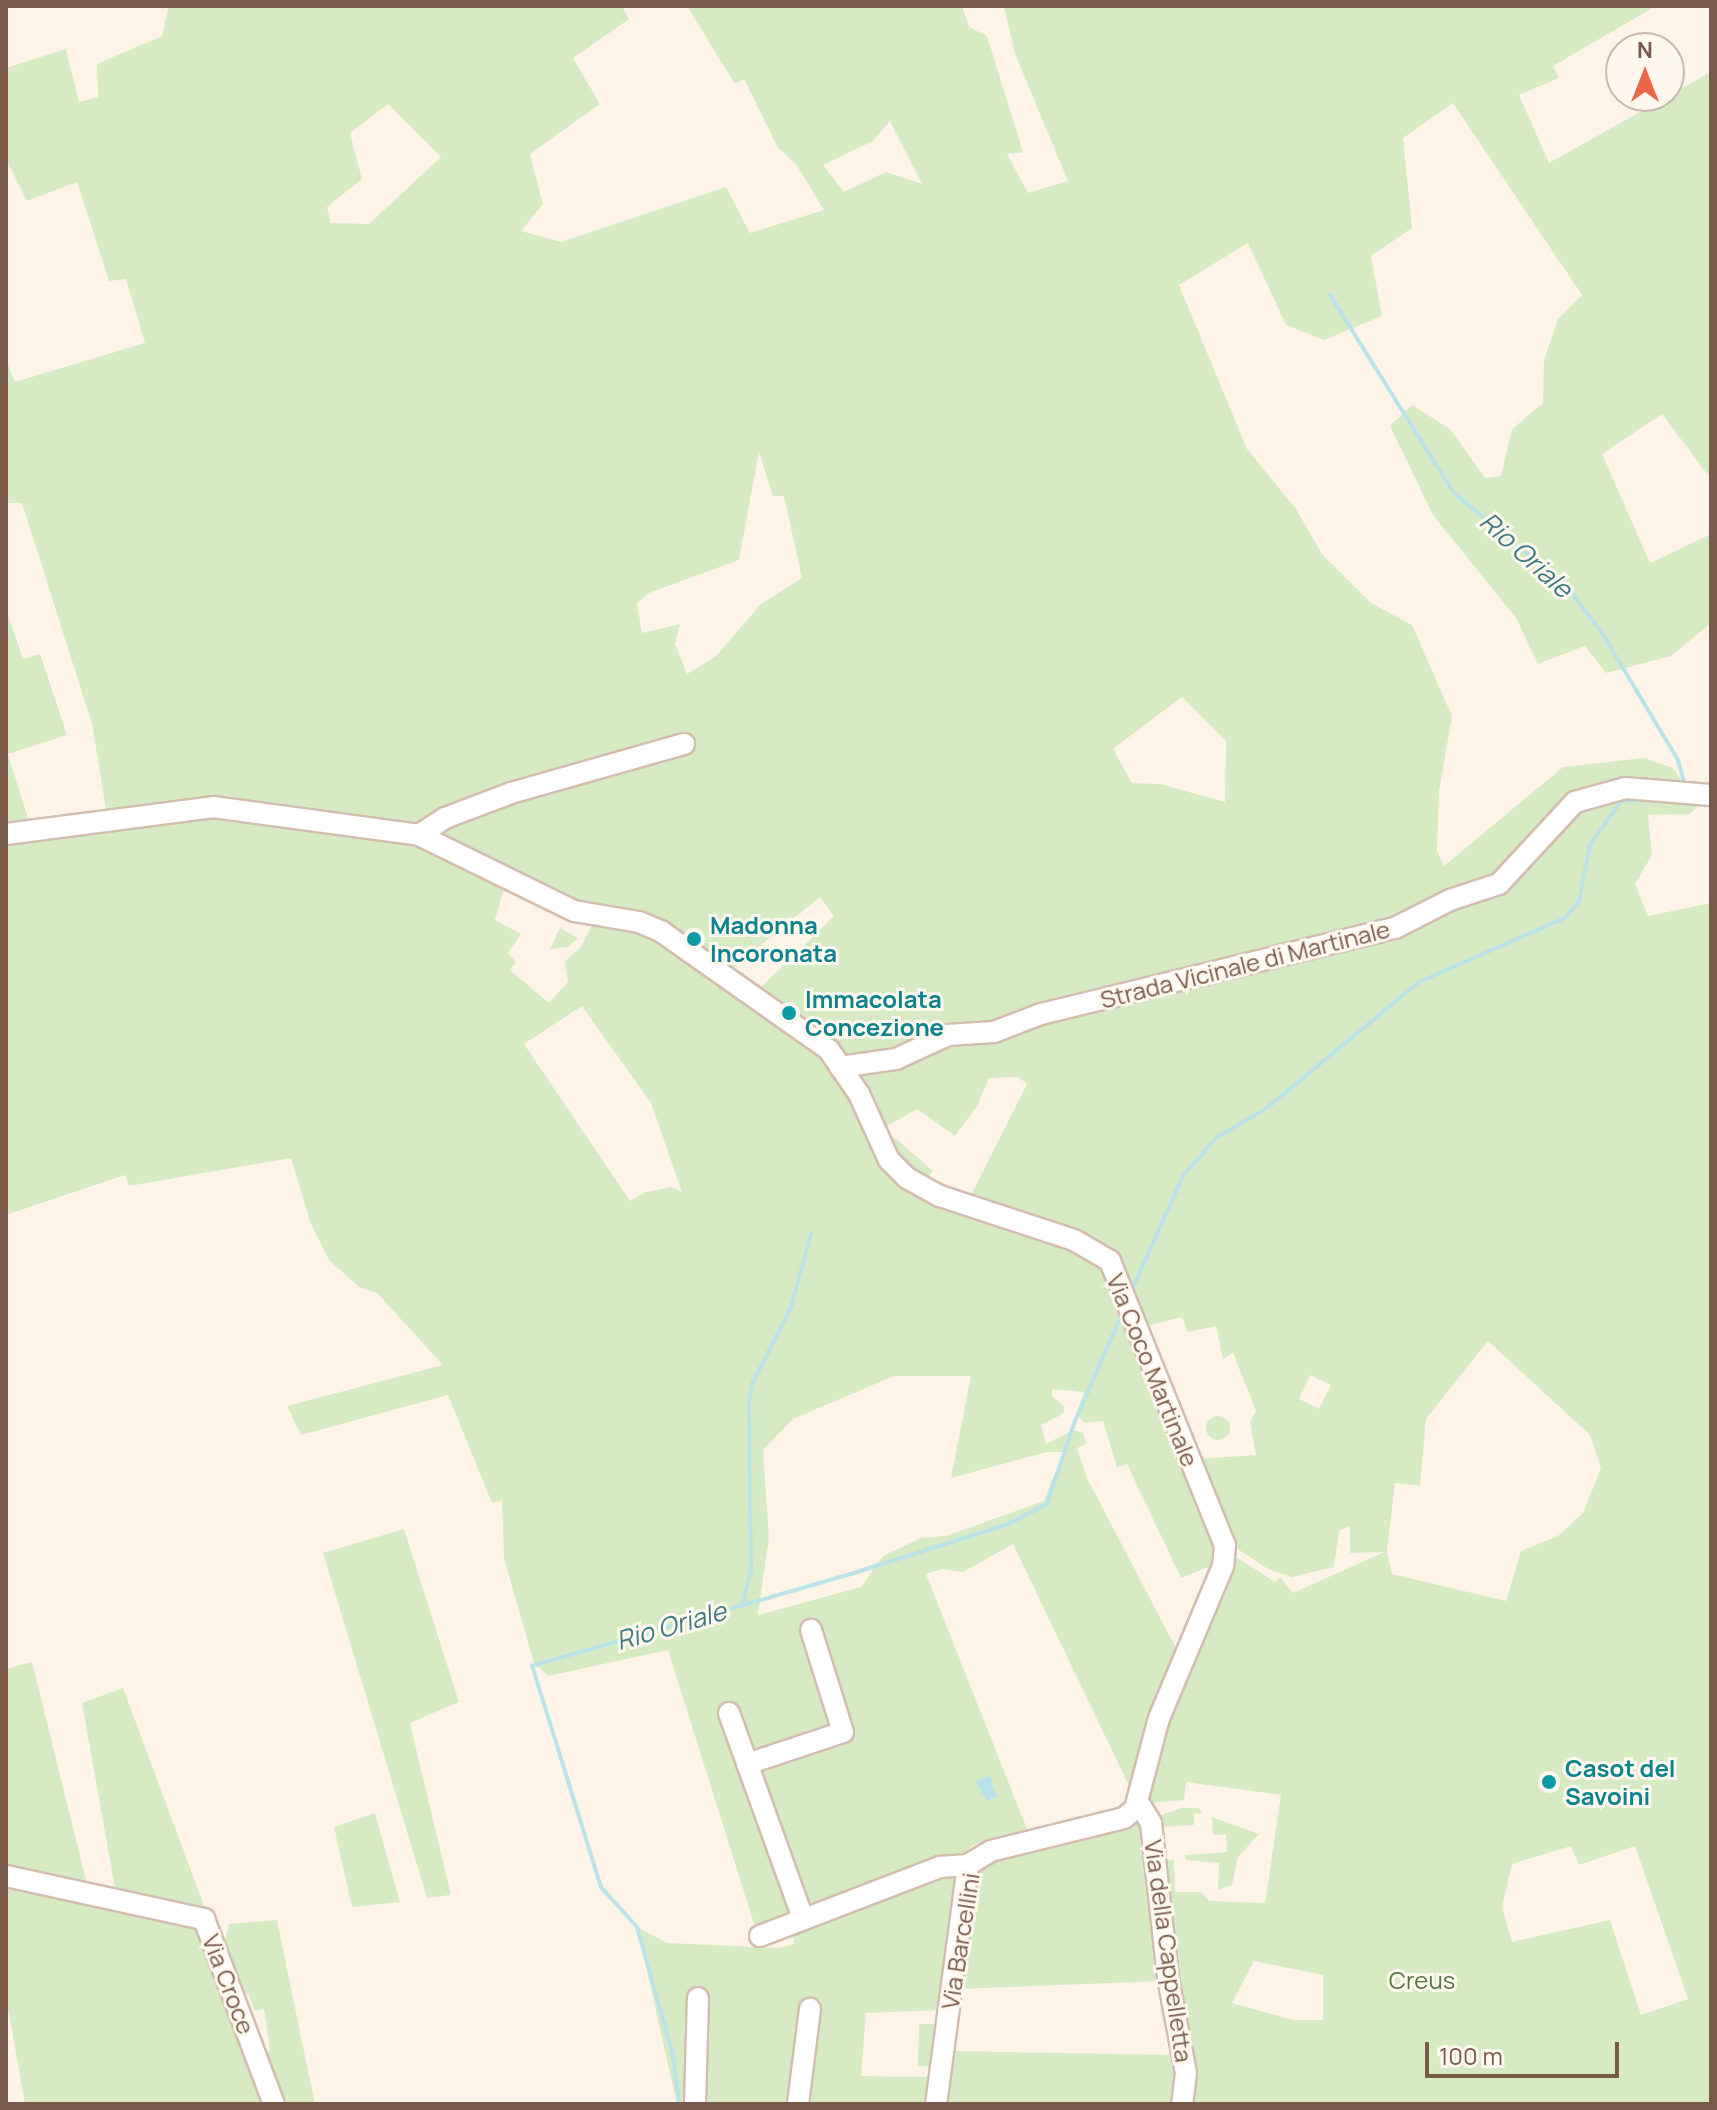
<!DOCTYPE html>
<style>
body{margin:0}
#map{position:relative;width:1717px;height:2110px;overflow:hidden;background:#fdf4e7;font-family:Manrope,sans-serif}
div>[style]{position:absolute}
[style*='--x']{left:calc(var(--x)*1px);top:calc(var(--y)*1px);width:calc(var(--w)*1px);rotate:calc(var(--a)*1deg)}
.green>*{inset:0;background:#d6ebc4}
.round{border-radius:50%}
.water>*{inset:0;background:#bae3e8}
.stream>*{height:4px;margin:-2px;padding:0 2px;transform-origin:2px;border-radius:2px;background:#bae3e8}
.roads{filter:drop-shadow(2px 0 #d2bdaf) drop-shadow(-2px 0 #d2bdaf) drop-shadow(0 2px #d2bdaf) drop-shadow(0 -2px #d2bdaf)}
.minor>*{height:20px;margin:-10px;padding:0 10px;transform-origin:10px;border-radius:10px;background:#fff}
.dots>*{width:22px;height:22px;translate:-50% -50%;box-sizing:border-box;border:4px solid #fff8ee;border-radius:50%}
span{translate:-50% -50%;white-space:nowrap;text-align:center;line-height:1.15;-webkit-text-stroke:6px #fff8ee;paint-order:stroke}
.culture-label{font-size:24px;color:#0d838f;font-weight:700}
.left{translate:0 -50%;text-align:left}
.street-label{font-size:24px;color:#78594a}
.park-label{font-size:24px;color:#52783f}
.water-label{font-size:26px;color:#407b84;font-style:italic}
.frame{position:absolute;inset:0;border:8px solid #78594a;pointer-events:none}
.north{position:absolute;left:1605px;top:32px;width:80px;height:80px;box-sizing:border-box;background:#fff8ee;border:2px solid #c9b8ac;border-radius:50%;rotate:0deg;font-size:22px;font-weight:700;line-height:32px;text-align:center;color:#78594a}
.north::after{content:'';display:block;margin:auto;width:28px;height:36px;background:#ea6749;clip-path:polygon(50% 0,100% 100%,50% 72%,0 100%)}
.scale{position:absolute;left:1425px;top:2042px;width:194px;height:36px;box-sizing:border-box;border:4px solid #78594a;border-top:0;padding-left:10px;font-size:24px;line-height:28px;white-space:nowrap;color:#78594a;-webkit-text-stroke:6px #fff8ee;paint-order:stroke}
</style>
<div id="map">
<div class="green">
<i style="clip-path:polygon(evenodd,169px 6px,622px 6px,629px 19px,573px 58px,600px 104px,530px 154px,543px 204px,521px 231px,561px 242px,726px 187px,750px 233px,824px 210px,796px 164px,778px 148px,744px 79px,735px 84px,687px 6px,962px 6px,969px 27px,987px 36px,1023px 152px,1007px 154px,1028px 193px,1068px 181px,1015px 54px,1004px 6px,1656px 6px,1553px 66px,1559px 78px,1519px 95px,1549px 163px,1711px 72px,1711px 479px,1662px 414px,1602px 454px,1650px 563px,1711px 534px,1711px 623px,1671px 656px,1606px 673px,1585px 646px,1538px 664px,1516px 618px,1433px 515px,1390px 426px,1412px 405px,1450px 429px,1485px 478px,1501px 476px,1512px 429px,1543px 403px,1544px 360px,1558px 319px,1582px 295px,1453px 103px,1403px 138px,1412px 228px,1371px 256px,1382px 316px,1324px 340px,1286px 325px,1248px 243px,1179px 285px,1247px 449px,1296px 509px,1322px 554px,1371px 603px,1412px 625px,1452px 716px,1439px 792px,1437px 850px,1444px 866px,1563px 767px,1644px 758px,1673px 768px,1699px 806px,1689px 814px,1648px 815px,1652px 855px,1635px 884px,1648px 916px,1711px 903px,1711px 2104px,944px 2104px,950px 2051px,1182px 2055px,1163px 1981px,958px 1989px,975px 1874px,981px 1862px,995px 1856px,1141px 1820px,1160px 1859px,1174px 1860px,1175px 1892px,1201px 1892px,1209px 1901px,1265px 1903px,1281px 1795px,1186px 1782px,1184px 1800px,1150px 1803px,1143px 1795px,1150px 1760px,1230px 1553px,1275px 1582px,1280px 1577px,1293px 1593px,1384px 1552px,1350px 1553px,1350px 1526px,1339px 1531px,1334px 1567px,1292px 1577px,1268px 1569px,1233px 1546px,1196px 1459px,1256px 1455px,1250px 1422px,1256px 1411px,1233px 1353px,1223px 1359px,1216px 1326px,1188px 1332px,1182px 1317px,1147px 1326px,1114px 1260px,969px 1199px,1027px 1084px,1018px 1077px,989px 1078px,977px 1106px,955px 1136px,917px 1109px,884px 1128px,844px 1058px,754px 994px,834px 916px,820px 897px,727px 973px,708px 955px,592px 912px,461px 852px,282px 810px,107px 816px,92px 724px,22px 503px,6px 503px,6px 360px,15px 382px,145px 343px,126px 279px,109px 281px,77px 182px,27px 201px,6px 159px,6px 68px,66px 49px,79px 102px,98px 97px,97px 64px,162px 36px,169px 6px,388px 104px,441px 157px,369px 224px,331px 223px,327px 207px,362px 179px,350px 133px,388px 104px,169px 6px,890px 121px,922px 184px,886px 172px,844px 192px,823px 165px,873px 141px,890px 121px,169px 6px,759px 452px,773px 496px,784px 496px,802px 578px,761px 604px,716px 656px,687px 674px,675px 644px,680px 624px,642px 633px,637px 603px,649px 593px,739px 560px,759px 452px,169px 6px,1182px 697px,1226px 741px,1225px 802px,1160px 784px,1132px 783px,1113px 749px,1182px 697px,169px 6px,1488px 1341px,1590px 1435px,1601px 1468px,1583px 1513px,1558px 1536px,1521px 1551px,1506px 1601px,1392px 1574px,1387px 1551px,1395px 1483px,1420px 1486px,1426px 1419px,1488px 1341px,169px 6px,1310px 1375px,1331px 1385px,1319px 1409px,1299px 1399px,1310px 1375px,169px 6px,1571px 1846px,1579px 1865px,1635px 1846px,1688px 1999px,1641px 2015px,1610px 1920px,1512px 1942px,1502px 1907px,1512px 1864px,1571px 1846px,169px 6px,1254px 1961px,1323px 1975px,1323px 2020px,1293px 2020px,1232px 2003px,1254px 1961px)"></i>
<i style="clip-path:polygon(6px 609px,23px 659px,40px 654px,67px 735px,8px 754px,30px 825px,6px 828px)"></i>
<i style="clip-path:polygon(evenodd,212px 811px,417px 841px,505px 885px,495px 920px,521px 934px,508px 953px,516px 962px,510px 970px,549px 1003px,568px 982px,565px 961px,581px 947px,592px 925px,614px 924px,658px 935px,828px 1053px,886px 1162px,1076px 1245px,1102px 1261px,1213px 1527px,1218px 1556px,1211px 1566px,1181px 1578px,1127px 1464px,1117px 1468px,1103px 1421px,1084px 1423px,1077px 1413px,1084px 1392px,1052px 1389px,1052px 1396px,1065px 1407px,1063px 1414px,1041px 1425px,1046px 1444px,1073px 1430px,1083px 1433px,1086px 1444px,1077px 1448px,1087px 1478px,1179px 1654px,1132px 1792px,1013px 1544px,963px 1572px,942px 1569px,926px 1574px,1029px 1834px,973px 1845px,958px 1859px,807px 1911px,729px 1701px,721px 1705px,798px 1914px,755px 1927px,668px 1650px,548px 1676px,534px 1663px,504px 1559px,502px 1500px,492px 1503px,448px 1395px,301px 1435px,287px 1406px,443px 1365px,377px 1293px,359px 1287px,329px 1260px,311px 1224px,291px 1158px,129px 1186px,125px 1175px,6px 1215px,6px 840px,212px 811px,582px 1006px,651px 1103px,682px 1192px,671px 1187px,646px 1192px,630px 1201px,524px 1044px,582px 1006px,212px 811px,894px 1376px,971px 1376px,951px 1478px,1047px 1452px,1063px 1452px,1044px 1501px,946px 1536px,921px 1538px,883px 1556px,861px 1587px,758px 1615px,769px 1538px,763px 1450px,793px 1419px,894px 1376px)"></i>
<i style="clip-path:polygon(560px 928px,578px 938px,568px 947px,550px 949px)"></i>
<i style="clip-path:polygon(895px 1138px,933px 1171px,924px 1182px,909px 1172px,889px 1143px)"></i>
<i class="round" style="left:1206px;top:1416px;width:24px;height:24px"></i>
<i style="clip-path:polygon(404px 1529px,459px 1702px,410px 1723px,451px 1895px,427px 1898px,323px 1553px)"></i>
<i style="clip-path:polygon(32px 1662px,88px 1888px,6px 1870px,6px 1669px)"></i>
<i style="clip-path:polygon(123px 1688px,208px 1916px,116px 1894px,82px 1703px)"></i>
<i style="clip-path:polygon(1181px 1808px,1199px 1808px,1202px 1813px,1194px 1814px,1194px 1825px,1163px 1827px,1164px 1846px,1157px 1817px)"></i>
<i style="clip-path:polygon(375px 1813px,400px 1902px,352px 1907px,334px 1827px)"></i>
<i style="clip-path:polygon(1212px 1817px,1259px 1834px,1238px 1857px,1232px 1885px,1218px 1890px,1219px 1863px,1186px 1860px,1185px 1855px,1227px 1852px,1226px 1834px,1213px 1835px)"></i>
<i style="clip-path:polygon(958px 1872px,941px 2010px,866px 2013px,861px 2076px,933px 2077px,930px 2104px,803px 2104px,822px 2007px,821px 2000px,807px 1997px,798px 2005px,803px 2016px,791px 2104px,677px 2104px,637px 1927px,667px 1943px,780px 1948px,794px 1944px,791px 1920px)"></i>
<i style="clip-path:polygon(6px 1878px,199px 1925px,273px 2104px,25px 2104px,6px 1997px)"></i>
<i style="clip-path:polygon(277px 1920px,299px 2027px,315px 2104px,278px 2104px,264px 2053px,270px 2051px,264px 2009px,255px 2011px,248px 1993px,238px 1998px,222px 1952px,229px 1924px)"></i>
<i style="clip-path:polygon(919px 2024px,940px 2024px,934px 2067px,918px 2066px)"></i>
</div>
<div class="water">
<i style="clip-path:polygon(990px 1776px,997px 1797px,987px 1801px,975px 1781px)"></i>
</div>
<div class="stream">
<i style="--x:1330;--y:295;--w:232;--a:58"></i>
<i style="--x:1453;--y:492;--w:150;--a:39.9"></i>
<i style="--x:1568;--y:588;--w:56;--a:52.9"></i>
<i style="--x:1602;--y:633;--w:148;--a:59.1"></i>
<i style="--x:1678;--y:760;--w:27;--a:75"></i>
<i style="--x:1268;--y:1107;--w:196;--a:-39.6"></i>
<i style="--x:1419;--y:982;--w:159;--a:-23.7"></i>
<i style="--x:1565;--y:918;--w:22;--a:-51"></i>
<i style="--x:1579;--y:901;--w:57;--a:-78.9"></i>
<i style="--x:1590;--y:845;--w:54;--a:-54.8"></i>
<i style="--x:1621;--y:801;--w:21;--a:-3"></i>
<i style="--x:1130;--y:1294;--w:129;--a:-65.8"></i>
<i style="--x:1183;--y:1176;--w:50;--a:-49"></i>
<i style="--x:1216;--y:1138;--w:57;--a:-30.6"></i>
<i style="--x:742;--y:1606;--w:36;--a:-76"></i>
<i style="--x:751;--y:1571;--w:167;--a:-90.7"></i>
<i style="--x:749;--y:1404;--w:22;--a:-80"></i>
<i style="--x:753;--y:1382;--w:84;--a:-63.1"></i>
<i style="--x:791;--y:1307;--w:76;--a:-74.7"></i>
<i style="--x:679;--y:2104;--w:49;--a:-97"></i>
<i style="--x:673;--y:2055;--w:133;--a:-105.7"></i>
<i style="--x:637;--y:1927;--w:54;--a:-132"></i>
<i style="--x:601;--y:1887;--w:232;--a:-107.3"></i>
<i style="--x:532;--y:1666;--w:338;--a:-16.1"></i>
<i style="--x:857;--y:1572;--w:158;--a:-17.6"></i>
<i style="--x:1008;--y:1524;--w:44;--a:-27.1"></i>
<i style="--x:1047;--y:1504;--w:88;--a:-71.4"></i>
<i style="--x:1075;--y:1421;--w:117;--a:-66.3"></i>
</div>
<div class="roads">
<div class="minor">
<i style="--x:6;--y:834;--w:209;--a:-7.4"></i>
<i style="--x:213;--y:807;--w:208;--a:7.7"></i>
<i style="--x:419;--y:835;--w:173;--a:26.1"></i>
<i style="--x:574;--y:911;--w:66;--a:9.6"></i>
<i style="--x:639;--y:922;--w:25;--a:23"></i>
<i style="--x:662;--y:932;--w:204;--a:35.2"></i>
<i style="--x:829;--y:1050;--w:53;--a:55.7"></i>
<i style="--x:859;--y:1094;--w:72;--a:65.6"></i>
<i style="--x:889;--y:1160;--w:25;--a:45"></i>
<i style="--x:907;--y:1178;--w:38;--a:29"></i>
<i style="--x:940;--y:1196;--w:141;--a:18.2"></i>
<i style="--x:1074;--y:1240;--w:42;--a:30.3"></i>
<i style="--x:1110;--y:1261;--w:306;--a:68"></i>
<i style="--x:1225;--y:1545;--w:21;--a:95"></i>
<i style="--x:1223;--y:1566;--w:165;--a:112.8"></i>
<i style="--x:1159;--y:1718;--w:94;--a:104.8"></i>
<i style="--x:1135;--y:1809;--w:14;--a:141"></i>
<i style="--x:1124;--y:1818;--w:137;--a:166.1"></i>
<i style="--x:991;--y:1851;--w:27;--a:149"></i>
<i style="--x:968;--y:1865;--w:241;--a:97.6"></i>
<i style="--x:419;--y:835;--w:31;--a:-33"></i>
<i style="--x:445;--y:818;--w:71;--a:-20.7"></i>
<i style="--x:511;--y:793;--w:180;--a:-15.8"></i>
<i style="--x:840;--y:1067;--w:57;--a:-8.1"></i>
<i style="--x:896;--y:1059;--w:57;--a:-24.8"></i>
<i style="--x:948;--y:1035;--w:46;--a:-3.7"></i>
<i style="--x:994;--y:1032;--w:50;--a:-21"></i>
<i style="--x:1041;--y:1014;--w:364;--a:-13.7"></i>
<i style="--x:1395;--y:928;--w:62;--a:-27"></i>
<i style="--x:1450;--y:900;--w:52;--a:-18.1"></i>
<i style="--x:1499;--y:884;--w:112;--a:-47.2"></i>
<i style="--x:1575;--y:802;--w:52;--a:-15.6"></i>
<i style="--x:1625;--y:788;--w:86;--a:4.7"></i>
<i style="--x:729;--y:1713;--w:216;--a:70.2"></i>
<i style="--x:747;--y:1764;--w:101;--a:-18.4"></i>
<i style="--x:843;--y:1732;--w:107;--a:-107.4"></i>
<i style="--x:1138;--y:1802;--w:25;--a:58"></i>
<i style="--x:1151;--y:1823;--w:156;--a:83.7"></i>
<i style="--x:1168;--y:1978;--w:97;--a:79.3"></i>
<i style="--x:1186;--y:2073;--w:31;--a:97"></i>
<i style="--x:6;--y:1876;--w:203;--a:12.3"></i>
<i style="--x:204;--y:1919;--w:198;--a:69.3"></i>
<i style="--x:760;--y:1936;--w:193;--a:-21"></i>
<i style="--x:940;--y:1867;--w:28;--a:-4"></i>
<i style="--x:695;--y:2104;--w:106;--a:-88.4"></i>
<i style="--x:798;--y:2104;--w:96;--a:-82.8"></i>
</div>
</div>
<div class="dots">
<i style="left:694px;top:939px;background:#0f9aa8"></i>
<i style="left:789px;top:1013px;background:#0f9aa8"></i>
<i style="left:1549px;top:1782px;background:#0f9aa8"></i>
</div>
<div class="culture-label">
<span class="left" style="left:710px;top:939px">Madonna<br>Incoronata</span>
<span class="left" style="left:805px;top:1013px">Immacolata<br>Concezione</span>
<span class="left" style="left:1565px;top:1782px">Casot del<br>Savoini</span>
</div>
<div class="street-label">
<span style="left:1245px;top:964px;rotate:-14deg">Strada Vicinale di Martinale</span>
<span style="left:1153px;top:1370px;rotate:68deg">Via Coco Martinale</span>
<span style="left:960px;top:1941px;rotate:-81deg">Via Barcellini</span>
<span style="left:1169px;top:1951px;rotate:82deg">Via della Cappelletta</span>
<span style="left:229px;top:1984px;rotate:69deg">Via Croce</span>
</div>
<div class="park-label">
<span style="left:1422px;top:1980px">Creus</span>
</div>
<div class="water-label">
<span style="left:1526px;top:555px;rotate:42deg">Rio Oriale</span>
<span style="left:671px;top:1626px;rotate:-16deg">Rio Oriale</span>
</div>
<div class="frame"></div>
<div class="north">N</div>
<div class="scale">100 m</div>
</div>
